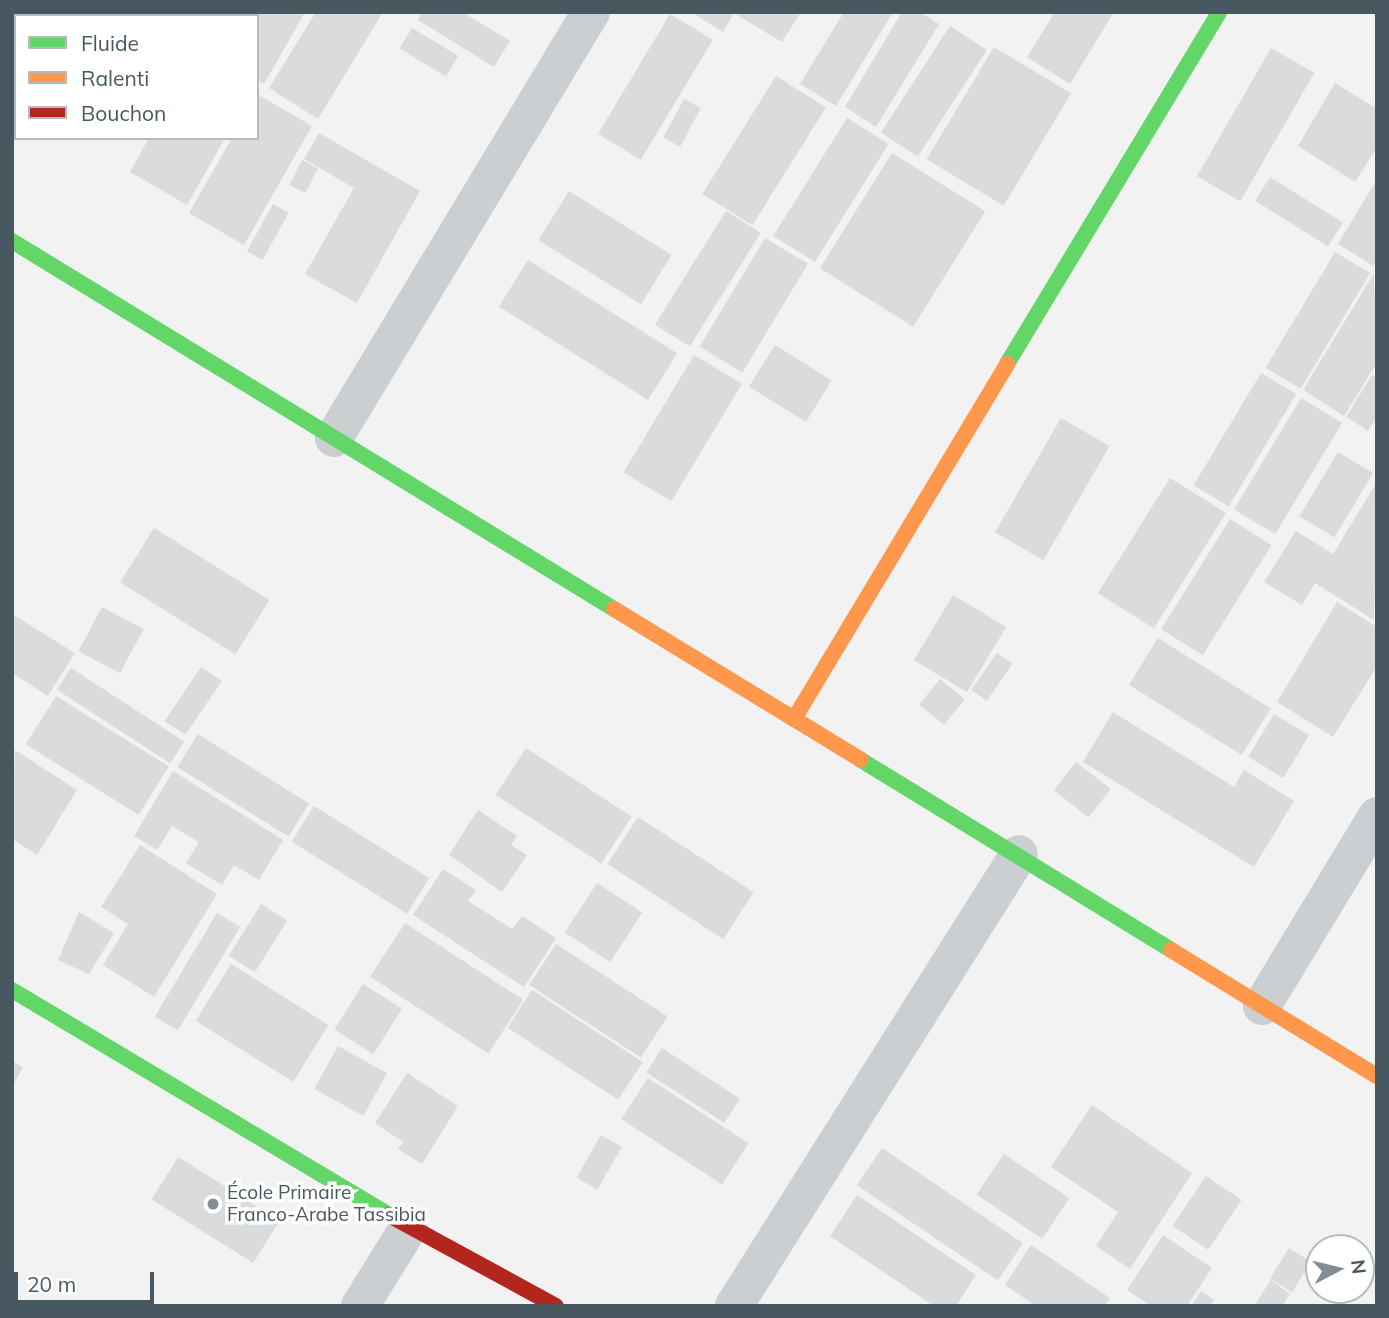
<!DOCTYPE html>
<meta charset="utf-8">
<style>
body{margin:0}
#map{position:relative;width:1389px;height:1318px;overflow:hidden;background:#f2f2f2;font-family:Mulish,sans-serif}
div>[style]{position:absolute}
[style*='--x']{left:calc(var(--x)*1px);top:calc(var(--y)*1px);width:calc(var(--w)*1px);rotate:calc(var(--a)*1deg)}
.building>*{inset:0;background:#dadbdc;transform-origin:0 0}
.street>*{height:38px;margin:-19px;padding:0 19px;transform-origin:19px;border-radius:19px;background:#cbcfd1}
.fast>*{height:16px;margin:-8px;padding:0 8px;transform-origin:8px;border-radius:8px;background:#63d668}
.slow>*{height:16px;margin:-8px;padding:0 8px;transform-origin:8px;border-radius:8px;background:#ff974d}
.jam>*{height:16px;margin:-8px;padding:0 8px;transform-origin:8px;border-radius:8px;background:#b3261e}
.dots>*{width:19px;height:19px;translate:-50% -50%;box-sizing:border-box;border:4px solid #fff;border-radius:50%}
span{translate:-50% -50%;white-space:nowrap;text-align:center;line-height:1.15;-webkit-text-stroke:7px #fff;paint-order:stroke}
.poi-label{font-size:19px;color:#475861}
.left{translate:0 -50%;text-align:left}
.frame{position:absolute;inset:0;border:14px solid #475861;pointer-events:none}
.legend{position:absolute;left:14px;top:14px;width:245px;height:126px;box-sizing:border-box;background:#fff;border:2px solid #b5bcc0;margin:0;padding:9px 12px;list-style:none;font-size:21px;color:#475861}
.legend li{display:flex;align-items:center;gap:14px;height:35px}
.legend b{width:35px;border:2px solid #b5bcc0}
.north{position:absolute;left:1305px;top:1234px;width:70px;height:70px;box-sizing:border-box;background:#fff;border:2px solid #b5bcc0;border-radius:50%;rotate:83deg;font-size:19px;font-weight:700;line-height:28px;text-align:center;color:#475861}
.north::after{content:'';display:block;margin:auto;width:24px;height:32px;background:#838e94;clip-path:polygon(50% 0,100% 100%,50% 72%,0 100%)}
.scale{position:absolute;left:14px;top:1272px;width:140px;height:32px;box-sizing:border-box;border:4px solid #475861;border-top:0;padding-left:9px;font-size:21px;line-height:24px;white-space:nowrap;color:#475861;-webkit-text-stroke:5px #fff;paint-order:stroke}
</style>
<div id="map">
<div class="building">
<i style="clip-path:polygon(237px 12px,305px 12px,264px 84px,257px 80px,257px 16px,235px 16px)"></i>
<i style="clip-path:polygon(316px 12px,383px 12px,318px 119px,269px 88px)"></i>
<i style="clip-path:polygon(422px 12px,462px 12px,510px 41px,494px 67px,418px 20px)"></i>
<i style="clip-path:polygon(691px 12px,801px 12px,782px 42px,734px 13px,723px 32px)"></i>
<i style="clip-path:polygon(844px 12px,893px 12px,836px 106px,800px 84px)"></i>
<i style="clip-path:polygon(902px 12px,920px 12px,939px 24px,876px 127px,845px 107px)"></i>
<i style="clip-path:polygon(1055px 12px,1114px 12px,1070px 84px,1027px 57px)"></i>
<i style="left:670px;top:14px;width:50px;height:140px;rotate:31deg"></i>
<i style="left:950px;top:26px;width:44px;height:127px;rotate:33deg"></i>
<i style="left:412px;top:28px;width:54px;height:24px;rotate:31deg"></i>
<i style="left:994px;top:47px;width:90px;height:131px;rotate:31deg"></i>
<i style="left:1271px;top:48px;width:50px;height:148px;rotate:30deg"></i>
<i style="left:776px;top:76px;width:59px;height:139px;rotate:32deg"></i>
<i style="clip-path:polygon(1335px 83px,1377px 109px,1377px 147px,1355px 182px,1298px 146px)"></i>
<i style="clip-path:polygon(257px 94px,312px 126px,244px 245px,189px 213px,232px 138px,257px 138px)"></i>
<i style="left:684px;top:99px;width:19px;height:44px;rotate:28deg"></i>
<i style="left:847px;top:118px;width:49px;height:139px;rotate:32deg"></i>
<i style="clip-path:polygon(319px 133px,420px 191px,357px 303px,305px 274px,354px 188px,304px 159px)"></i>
<i style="clip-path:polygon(149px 138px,225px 138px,187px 205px,130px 172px)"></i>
<i style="left:892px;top:153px;width:110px;height:136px;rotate:32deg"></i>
<i style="left:302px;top:160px;width:18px;height:28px;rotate:27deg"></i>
<i style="left:1270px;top:177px;width:86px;height:28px;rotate:32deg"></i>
<i style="clip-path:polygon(1377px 179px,1377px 260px,1373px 266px,1338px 244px)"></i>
<i style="left:569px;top:191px;width:121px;height:58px;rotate:32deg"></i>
<i style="left:273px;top:204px;width:18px;height:54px;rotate:29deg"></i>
<i style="left:726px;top:211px;width:41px;height:134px;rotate:32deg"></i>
<i style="left:765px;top:238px;width:50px;height:127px;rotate:31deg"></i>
<i style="left:1335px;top:252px;width:41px;height:135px;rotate:31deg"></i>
<i style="left:528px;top:260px;width:176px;height:55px;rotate:32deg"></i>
<i style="clip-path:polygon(1374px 273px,1377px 363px,1344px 416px,1303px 390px)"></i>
<i style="left:775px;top:345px;width:67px;height:49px;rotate:32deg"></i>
<i style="left:694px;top:355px;width:56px;height:137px;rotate:31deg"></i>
<i style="left:1261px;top:373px;width:41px;height:131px;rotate:31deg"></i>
<i style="clip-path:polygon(1372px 375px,1377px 378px,1377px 416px,1368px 431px,1346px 417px)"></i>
<i style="left:1301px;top:398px;width:48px;height:130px;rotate:31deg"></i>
<i style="left:1061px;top:418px;width:56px;height:132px;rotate:30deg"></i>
<i style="left:1338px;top:452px;width:41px;height:75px;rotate:31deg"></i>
<i style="left:1170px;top:478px;width:66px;height:136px;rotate:32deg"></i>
<i style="clip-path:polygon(1377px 482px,1374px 620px,1315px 583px,1302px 605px,1264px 582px,1296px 531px,1333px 554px)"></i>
<i style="left:1230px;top:519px;width:49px;height:130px;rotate:32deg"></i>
<i style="left:154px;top:528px;width:136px;height:64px;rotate:32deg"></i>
<i style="left:953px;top:595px;width:62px;height:76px;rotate:31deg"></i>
<i style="clip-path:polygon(1337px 602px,1377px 627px,1377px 666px,1333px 737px,1277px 702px)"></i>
<i style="left:102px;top:607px;width:47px;height:50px;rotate:28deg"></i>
<i style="clip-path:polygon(12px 614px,75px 653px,48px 696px,12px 673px)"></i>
<i style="left:1158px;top:638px;width:133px;height:55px;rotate:32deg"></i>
<i style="left:997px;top:653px;width:19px;height:45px;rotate:35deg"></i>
<i style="left:201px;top:667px;width:25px;height:65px;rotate:34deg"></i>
<i style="left:71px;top:668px;width:135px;height:26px;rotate:33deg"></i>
<i style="left:940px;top:679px;width:32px;height:33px;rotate:39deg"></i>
<i style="left:56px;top:696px;width:133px;height:57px;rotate:32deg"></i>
<i style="clip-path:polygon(1113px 712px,1234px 787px,1244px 770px,1294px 801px,1254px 867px,1083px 762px)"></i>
<i style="left:1274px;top:714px;width:41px;height:50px;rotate:31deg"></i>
<i style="left:198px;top:734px;width:131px;height:39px;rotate:32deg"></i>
<i style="left:526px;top:748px;width:126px;height:56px;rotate:33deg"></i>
<i style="clip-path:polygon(15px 750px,77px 790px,37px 855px,12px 839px)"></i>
<i style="left:1076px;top:762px;width:44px;height:36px;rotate:38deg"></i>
<i style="clip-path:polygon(173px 771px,283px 840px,259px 880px,234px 865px,222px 885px,186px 863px,199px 842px,172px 826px,157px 850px,134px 836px)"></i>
<i style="left:314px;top:806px;width:136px;height:42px;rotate:32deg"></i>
<i style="clip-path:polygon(478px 810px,517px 836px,511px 845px,527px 855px,502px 892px,449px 855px)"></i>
<i style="left:638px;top:817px;width:138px;height:56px;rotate:33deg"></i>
<i style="clip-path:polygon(140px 845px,217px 894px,154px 997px,103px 965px,128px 924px,101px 907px)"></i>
<i style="clip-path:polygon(443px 869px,476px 890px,468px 901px,512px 929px,522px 916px,556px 938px,524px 987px,413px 915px)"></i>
<i style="left:597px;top:883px;width:54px;height:59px;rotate:33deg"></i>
<i style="left:261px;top:904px;width:31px;height:61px;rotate:32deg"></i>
<i style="clip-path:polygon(79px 912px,114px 933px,89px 974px,58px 960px)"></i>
<i style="left:217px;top:913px;width:27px;height:121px;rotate:31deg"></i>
<i style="left:405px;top:923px;width:141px;height:64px;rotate:33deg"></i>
<i style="left:556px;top:944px;width:133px;height:49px;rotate:33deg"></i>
<i style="left:231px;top:964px;width:115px;height:67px;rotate:32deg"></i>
<i style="left:363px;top:984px;width:46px;height:54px;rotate:32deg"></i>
<i style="left:532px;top:990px;width:132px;height:45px;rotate:33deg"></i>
<i style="left:338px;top:1046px;width:56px;height:49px;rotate:29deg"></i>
<i style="left:662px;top:1048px;width:93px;height:29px;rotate:33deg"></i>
<i style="clip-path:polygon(12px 1061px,23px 1067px,12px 1087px)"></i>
<i style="clip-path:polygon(407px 1073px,458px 1106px,422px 1164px,398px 1149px,403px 1142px,375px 1123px)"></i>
<i style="left:648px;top:1078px;width:120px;height:49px;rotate:33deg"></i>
<i style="clip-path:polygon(1092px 1105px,1192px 1173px,1130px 1269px,1096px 1246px,1118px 1212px,1051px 1167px)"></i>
<i style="left:601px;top:1135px;width:24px;height:49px;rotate:30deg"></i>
<i style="left:882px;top:1148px;width:170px;height:45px;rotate:34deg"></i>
<i style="left:1004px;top:1154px;width:79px;height:49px;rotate:34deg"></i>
<i style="left:178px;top:1157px;width:120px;height:50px;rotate:32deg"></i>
<i style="left:1206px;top:1176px;width:43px;height:60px;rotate:34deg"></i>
<i style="clip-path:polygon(857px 1195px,976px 1275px,956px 1306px,934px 1306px,830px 1236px)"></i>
<i style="clip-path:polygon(1163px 1235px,1212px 1268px,1187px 1306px,1151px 1306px,1127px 1290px)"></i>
<i style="clip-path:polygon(1031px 1245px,1110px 1298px,1105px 1306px,1036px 1306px,1005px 1285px)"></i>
<i style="left:1289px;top:1248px;width:26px;height:36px;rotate:32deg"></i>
<i style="clip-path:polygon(1271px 1280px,1290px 1294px,1282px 1306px,1254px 1306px)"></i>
<i style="clip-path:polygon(1201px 1291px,1214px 1300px,1210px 1306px,1191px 1306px)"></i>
</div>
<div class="street">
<i style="--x:334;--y:438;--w:498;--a:-58.9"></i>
<i style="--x:1262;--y:1006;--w:222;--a:-58.8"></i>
<i style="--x:360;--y:1306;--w:93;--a:-58.2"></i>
<i style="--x:734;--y:1306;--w:534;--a:-57.77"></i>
</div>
<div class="fast">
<i style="--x:12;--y:241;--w:706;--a:31.44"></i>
<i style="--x:1007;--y:364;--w:411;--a:-58.9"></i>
<i style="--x:861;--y:760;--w:364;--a:31.5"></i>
<i style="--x:12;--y:990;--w:439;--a:30.8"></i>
</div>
<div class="slow">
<i style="--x:614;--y:609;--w:289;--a:31.4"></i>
<i style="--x:794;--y:719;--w:414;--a:-59"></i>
<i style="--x:1171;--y:950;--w:241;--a:31.5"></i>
</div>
<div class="jam">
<i style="--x:389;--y:1215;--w:190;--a:28.6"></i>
</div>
<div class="dots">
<i style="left:213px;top:1204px;background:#838e94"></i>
</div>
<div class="poi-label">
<span class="left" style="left:227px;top:1204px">École Primaire<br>Franco-Arabe Tassibia</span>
</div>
<div class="frame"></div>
<ul class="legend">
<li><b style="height:9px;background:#63d668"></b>Fluide</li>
<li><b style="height:9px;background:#ff974d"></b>Ralenti</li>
<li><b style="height:9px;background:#b3261e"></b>Bouchon</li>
</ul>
<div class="north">N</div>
<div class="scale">20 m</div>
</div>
